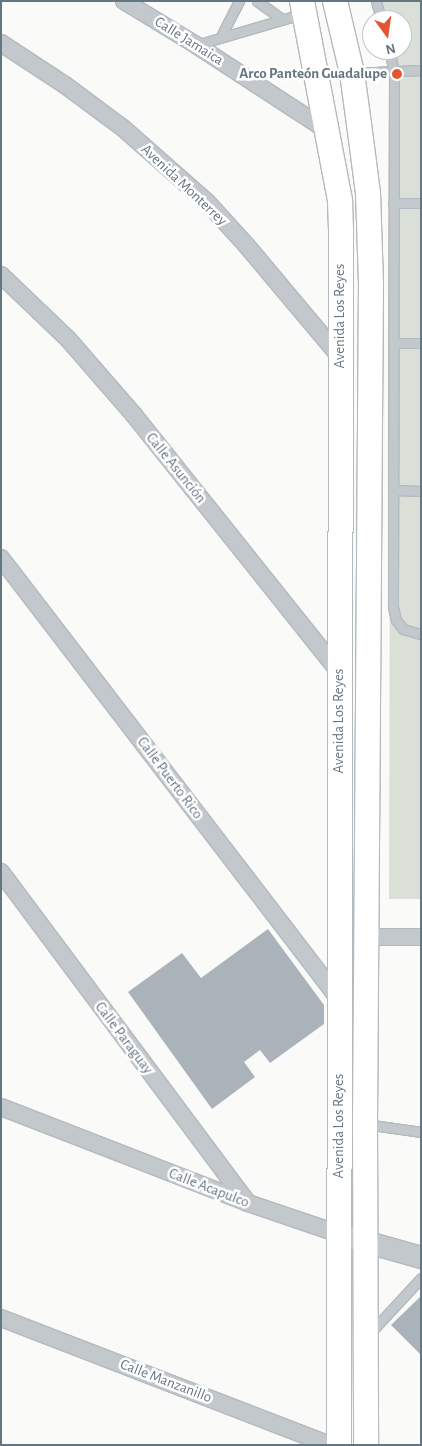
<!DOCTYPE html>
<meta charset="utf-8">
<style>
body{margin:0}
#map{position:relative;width:422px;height:1446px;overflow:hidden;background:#fafaf8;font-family:"Alegreya Sans",sans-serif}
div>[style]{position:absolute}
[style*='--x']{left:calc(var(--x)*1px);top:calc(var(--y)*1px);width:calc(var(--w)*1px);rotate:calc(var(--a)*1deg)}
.green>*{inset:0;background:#dadfd7}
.building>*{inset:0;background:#aab3b9}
.roads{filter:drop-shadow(1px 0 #b3babf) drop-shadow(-1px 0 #b3babf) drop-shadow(0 1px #b3babf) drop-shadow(0 -1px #b3babf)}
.service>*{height:9px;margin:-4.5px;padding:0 4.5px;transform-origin:4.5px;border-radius:4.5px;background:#c3c8cc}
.minor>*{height:16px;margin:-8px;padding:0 8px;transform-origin:8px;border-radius:8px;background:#c3c8cc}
.tertiary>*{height:21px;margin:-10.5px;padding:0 10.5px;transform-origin:10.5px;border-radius:10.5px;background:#c3c8cc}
.secondary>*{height:24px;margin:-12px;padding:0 12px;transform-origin:12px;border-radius:12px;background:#fff}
.dots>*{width:14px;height:14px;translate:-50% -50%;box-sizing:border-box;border:2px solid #fff;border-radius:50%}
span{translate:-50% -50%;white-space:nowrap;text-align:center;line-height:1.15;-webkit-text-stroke:5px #fff;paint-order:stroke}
.street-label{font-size:15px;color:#657683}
.poi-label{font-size:15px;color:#657683;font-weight:700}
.right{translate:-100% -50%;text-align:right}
.frame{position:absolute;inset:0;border:2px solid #657683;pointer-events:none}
.north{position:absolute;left:362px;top:10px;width:50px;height:50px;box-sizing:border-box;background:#fff;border:1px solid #c1c8cd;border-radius:50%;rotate:166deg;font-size:14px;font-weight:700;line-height:20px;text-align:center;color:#657683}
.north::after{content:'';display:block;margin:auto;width:18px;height:22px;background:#e4572e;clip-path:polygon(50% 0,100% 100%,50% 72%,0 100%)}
</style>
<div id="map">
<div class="green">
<i style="clip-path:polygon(372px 1px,421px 1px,421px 899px,389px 899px,391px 74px,384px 50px,402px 50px,402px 20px,377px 20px)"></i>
</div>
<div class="building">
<i style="clip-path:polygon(268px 929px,324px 1005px,324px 1024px,270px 1063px,260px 1050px,244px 1062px,255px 1077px,212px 1109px,128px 992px,182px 953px,201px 978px)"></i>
<i style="clip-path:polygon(421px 1296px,421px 1355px,391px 1325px)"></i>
</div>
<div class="roads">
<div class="service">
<i style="--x:257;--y:1;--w:31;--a:36"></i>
<i style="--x:376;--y:1;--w:20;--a:75"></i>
<i style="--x:220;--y:38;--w:42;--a:-62.8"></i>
<i style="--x:196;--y:45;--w:114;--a:-16.4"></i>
<i style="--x:389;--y:50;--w:22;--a:77"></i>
<i style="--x:394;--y:71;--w:536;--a:90.11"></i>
<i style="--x:393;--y:607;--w:13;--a:77"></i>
<i style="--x:396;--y:620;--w:11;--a:52"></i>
<i style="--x:403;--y:629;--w:19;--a:16"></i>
<i style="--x:352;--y:73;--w:69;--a:-2.5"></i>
<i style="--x:393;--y:203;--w:28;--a:0"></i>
<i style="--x:394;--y:343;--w:27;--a:0"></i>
<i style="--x:394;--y:490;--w:27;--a:2"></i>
<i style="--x:365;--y:1124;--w:57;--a:8.1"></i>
<i style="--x:370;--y:1333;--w:75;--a:-47.2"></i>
</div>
<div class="minor">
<i style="--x:124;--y:1;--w:84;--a:31.4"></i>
<i style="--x:196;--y:45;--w:158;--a:33.1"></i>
<i style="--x:1;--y:43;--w:77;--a:33.3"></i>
<i style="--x:65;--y:85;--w:72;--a:36.6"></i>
<i style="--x:123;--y:128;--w:112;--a:41.4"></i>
<i style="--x:207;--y:202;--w:59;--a:47.7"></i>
<i style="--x:247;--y:246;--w:145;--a:50"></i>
<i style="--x:1;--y:275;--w:93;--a:43.7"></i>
<i style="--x:68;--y:339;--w:101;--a:49"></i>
<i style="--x:134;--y:415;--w:329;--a:51.4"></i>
<i style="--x:1;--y:558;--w:556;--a:52.53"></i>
<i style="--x:1;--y:872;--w:413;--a:53.3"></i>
<i style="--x:367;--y:937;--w:54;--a:0"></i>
<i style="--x:1;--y:1107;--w:265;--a:21.2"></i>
<i style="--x:248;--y:1203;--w:96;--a:18.8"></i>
<i style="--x:1;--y:1318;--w:353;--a:21.1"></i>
</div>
<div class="tertiary">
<i style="--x:339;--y:1234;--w:85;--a:15.7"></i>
</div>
<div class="secondary">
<i style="--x:302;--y:1;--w:204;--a:79.2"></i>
<i style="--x:340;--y:201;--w:27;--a:88"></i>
<i style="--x:341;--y:228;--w:1217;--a:90.09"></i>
<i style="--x:335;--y:1;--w:74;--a:76.7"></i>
<i style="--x:352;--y:73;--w:51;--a:82.2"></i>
<i style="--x:359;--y:124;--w:70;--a:82.6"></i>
<i style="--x:368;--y:193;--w:91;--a:88.1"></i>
<i style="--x:371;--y:284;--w:840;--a:90.41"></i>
<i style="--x:365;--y:1124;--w:321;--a:89.8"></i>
</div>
</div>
<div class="dots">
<i style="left:397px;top:74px;background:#e4572e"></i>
</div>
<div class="street-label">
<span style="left:189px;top:41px;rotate:32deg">Calle Jamaica</span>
<span style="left:184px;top:185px;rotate:43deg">Avenida Monterrey</span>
<span style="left:340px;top:316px;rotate:-90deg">Avenida Los Reyes</span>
<span style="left:176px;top:468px;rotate:51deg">Calle Asunción</span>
<span style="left:339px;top:721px;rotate:-90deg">Avenida Los Reyes</span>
<span style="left:170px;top:778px;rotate:53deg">Calle Puerto Rico</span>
<span style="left:124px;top:1038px;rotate:53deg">Calle Paraguay</span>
<span style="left:339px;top:1126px;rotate:-90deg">Avenida Los Reyes</span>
<span style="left:209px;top:1188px;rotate:21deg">Calle Acapulco</span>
<span style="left:166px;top:1381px;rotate:21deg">Calle Manzanillo</span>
</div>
<div class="poi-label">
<span class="right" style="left:387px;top:74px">Arco Panteón Guadalupe</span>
</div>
<div class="frame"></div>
<div class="north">N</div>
</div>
